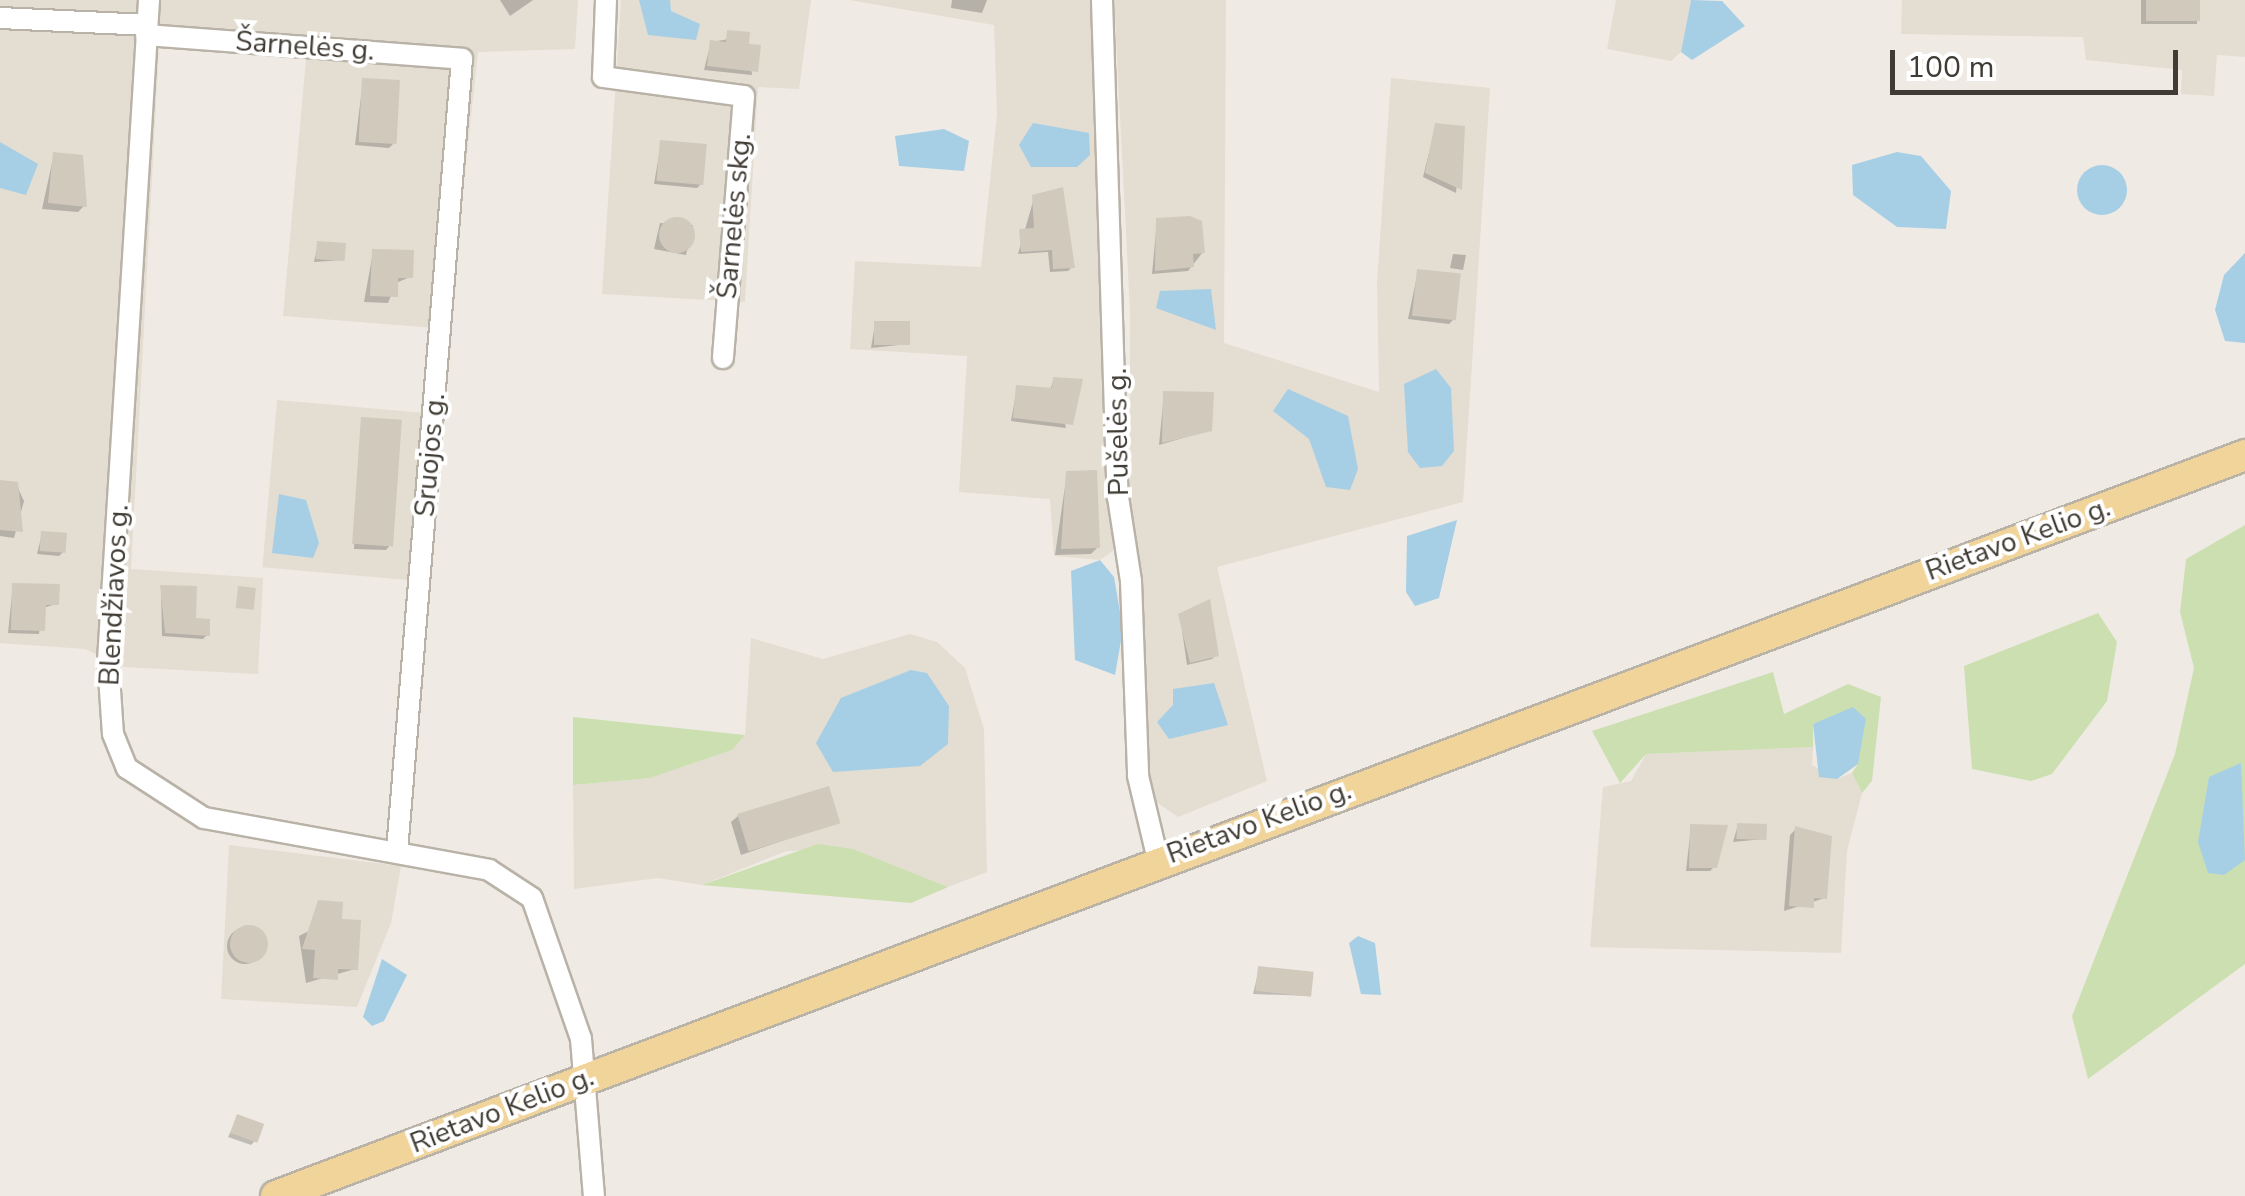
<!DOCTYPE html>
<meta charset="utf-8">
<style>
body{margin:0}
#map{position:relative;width:2245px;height:1196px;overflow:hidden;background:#efebe4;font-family:"Nunito Sans",sans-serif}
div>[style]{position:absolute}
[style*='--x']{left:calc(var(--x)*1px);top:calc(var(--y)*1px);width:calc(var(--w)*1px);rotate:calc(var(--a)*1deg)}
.residential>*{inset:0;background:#e3ddd2;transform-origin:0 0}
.green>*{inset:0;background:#ccdfb0}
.water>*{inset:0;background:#a6cfe6}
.round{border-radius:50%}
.shadow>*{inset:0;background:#0003;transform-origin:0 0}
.building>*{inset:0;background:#d2c9bd;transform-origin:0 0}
.roads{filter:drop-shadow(2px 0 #b9b2a7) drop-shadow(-2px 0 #b9b2a7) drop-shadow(0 2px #b9b2a7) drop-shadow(0 -2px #b9b2a7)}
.street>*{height:20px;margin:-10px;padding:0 10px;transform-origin:10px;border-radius:10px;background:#fff}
.primary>*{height:30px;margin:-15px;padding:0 15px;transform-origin:15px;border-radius:15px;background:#f1d49a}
span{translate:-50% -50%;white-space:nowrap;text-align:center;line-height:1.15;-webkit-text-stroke:8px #fff;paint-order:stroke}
.street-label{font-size:28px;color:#403b34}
.scale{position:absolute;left:1890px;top:50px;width:288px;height:45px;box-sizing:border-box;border:5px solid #403b34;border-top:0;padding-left:12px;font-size:30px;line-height:35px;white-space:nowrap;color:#403b34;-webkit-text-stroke:8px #fff;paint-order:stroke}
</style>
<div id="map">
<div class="residential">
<i style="clip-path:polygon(0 0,578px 0,575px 49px,478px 52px,448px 329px,283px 316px,306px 59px,159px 47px,131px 569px,263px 578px,258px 674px,124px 667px,85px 649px,0 643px)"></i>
<i style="clip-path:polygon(621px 0,811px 0,799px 89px,758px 87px,745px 302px,602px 294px)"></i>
<i style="clip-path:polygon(849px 0,1092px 0,1112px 352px,1113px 551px,1100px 560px,1054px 556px,1050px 499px,959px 492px,967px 356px,850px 349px,855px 261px,981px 267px,997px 114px,994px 25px)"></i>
<i style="clip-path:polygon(1114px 0,1226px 0,1224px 343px,1379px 392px,1377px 282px,1391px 78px,1490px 88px,1463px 502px,1217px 567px,1267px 781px,1178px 817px,1152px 799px,1130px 542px,1130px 310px)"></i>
<i style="clip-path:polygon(1616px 0,1691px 0,1681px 52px,1671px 61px,1607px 49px)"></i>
<i style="clip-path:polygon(1902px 0,2245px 0,2245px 57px,2217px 55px,2214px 96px,2181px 94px,2182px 70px,2086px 60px,2083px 37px,1901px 34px)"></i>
<i style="left:277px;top:400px;width:146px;height:168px;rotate:5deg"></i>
<i style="clip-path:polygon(910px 634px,937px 642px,965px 668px,984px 729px,987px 872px,948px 887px,853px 849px,786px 851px,702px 885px,658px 878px,574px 889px,573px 785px,650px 778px,732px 750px,745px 735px,751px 638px,823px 659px)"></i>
<i style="clip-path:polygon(1813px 747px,1812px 765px,1837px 779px,1852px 773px,1862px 793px,1847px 851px,1841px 953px,1590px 947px,1603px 787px,1631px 781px,1646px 754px)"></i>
<i style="clip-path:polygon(229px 845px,401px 866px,391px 923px,357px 1007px,221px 999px)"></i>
</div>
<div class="green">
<i style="clip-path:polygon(2245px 525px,2245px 964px,2088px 1079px,2072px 1016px,2175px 754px,2194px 668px,2180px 612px,2186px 559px)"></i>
<i style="clip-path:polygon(2098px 613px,2117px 642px,2107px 701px,2052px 774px,2031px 781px,1972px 769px,1964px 666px)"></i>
<i style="clip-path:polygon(1773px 672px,1784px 714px,1848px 684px,1881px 697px,1872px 781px,1862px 793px,1852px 773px,1858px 764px,1813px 723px,1813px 747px,1646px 754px,1620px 783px,1592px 731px)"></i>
<i style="clip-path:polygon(573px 717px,745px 735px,732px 750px,650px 778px,573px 785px)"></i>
<i style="clip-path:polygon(818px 844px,853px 849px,948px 887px,911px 903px,702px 885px)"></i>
</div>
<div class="water">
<i style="clip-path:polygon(639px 0,670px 0,671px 11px,700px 24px,696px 40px,648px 35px)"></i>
<i style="clip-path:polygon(1691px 0,1722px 1px,1745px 26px,1692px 60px,1681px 52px)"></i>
<i style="clip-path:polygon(1033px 123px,1089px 133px,1090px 155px,1077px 167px,1031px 167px,1019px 145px)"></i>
<i style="clip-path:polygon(944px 129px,969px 141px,964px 171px,899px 166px,895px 136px)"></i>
<i style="clip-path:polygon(0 142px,38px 164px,26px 195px,0 188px)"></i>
<i style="clip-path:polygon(1897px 152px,1921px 156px,1951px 191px,1946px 229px,1897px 227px,1853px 195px,1852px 165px)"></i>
<i class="round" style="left:2077px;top:165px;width:50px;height:50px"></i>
<i style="clip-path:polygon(2245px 253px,2245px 343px,2225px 341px,2215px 310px,2224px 275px)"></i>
<i style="clip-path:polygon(1211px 289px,1216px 330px,1156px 308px,1160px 291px)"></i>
<i style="clip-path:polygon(1436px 369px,1451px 388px,1454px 451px,1442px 466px,1420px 468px,1408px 452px,1404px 384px)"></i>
<i style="clip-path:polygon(1288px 389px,1348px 416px,1358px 469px,1350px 490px,1326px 487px,1309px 439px,1273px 411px)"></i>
<i style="clip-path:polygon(279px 494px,306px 500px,319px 543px,313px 558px,272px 553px)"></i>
<i style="clip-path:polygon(1457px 520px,1439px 598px,1415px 606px,1406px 592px,1407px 536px)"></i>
<i style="clip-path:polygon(1100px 560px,1114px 577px,1123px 629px,1115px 675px,1075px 660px,1071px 571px)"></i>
<i style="clip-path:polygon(911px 670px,927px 673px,949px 706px,948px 744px,920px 766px,833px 772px,816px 743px,841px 698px)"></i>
<i style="clip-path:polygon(1214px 683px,1228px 725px,1169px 739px,1157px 722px,1173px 705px,1173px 689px)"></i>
<i style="clip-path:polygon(1853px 707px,1866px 719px,1858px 764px,1837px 779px,1819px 777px,1813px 724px)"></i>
<i style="clip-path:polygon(2241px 763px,2245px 860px,2224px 875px,2208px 873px,2198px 842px,2209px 777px)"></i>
<i style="clip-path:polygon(1358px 936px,1375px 943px,1381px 995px,1361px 994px,1349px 943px)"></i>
<i style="clip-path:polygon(382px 959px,407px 975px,384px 1021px,372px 1026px,363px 1017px)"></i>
</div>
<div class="shadow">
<i style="clip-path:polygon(500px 0,533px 0,510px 16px)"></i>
<i style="clip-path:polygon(952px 0,987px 0,982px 13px,951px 8px)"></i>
<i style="left:2141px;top:0;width:56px;height:24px"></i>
<i style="clip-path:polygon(747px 36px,752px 75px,704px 70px,711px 42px)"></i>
<i style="clip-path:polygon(363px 80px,393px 144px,389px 148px,355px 145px)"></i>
<i style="clip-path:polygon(1436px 125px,1462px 128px,1456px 193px,1423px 177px)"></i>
<i style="clip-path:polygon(661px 143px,701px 184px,697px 188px,654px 184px)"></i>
<i style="clip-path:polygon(54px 154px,84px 206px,78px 212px,42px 209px)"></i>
<i style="clip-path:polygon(1034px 198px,1072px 267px,1068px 271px,1050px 272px,1048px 252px,1018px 254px)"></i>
<i style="clip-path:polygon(1157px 221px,1203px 252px,1188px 271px,1152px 274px)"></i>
<i style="clip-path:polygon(660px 223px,693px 225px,686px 255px,654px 249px)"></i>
<i style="clip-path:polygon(318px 244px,343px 260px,314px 262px)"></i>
<i style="clip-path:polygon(373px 252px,410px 277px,396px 283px,388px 303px,364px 302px)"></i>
<i style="clip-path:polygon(1453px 254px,1466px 255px,1463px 270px,1450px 268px)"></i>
<i style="clip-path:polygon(1418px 271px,1453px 320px,1449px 324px,1408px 319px)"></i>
<i style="clip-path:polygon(875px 324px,908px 344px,871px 348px)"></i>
<i style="clip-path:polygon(1054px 379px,1066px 428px,1011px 421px,1017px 388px,1050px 390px)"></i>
<i style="clip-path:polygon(1164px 393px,1210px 430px,1159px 445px)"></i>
<i style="clip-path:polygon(362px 420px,391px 544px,386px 550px,354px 549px)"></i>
<i style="clip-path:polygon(1067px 473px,1098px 547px,1091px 554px,1055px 555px)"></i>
<i style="clip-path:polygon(0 483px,16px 484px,24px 501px,14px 538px,0 536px)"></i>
<i style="clip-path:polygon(42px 534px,63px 552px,59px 556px,37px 554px)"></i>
<i style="clip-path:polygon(13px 585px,56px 604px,43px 608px,39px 634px,8px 633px)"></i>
<i style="clip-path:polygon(161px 588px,207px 635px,203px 639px,162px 636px)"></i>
<i style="clip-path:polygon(1180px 616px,1216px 655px,1212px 659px,1187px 665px)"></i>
<i style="clip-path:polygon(738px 816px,837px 822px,741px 855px,731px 822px)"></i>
<i style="clip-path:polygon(1738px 825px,1764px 839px,1733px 842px)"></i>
<i style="clip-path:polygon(1691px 826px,1714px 867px,1710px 871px,1686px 871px)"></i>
<i style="clip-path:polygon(1796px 829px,1825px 898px,1784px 911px,1790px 835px)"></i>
<i style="clip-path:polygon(319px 903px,339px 921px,355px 969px,306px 983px,299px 936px,311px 930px)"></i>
<i class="round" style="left:227px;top:928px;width:36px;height:36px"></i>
<i style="clip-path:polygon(1259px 969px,1310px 996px,1253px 994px)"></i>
<i style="clip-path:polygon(238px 1117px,255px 1141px,251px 1145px,228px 1137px)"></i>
</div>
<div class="building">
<i style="left:2146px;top:0;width:54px;height:21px"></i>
<i style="clip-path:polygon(727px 30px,750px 32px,749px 44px,761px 45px,758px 72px,707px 66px,710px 40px,726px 42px)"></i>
<i style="left:362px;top:78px;width:38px;height:64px;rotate:3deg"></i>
<i style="clip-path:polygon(1435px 123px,1465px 126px,1462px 190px,1425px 173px)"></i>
<i style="left:660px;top:140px;width:47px;height:41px;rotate:5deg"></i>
<i style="clip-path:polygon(53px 152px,83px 155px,87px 207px,48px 203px)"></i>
<i style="clip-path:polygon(1063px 187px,1075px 268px,1053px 269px,1052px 250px,1021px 252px,1019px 229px,1034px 228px,1032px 195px)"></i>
<i style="clip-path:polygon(1190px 216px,1202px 221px,1205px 253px,1193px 254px,1194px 267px,1155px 271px,1156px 218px)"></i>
<i class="round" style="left:659px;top:217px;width:36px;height:36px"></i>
<i style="left:317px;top:241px;width:29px;height:18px;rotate:4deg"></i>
<i style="clip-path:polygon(372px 249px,414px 250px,413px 278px,398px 278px,398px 297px,370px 296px)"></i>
<i style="left:1417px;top:269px;width:44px;height:47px;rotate:6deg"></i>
<i style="left:874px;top:321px;width:36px;height:24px"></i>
<i style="clip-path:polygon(1053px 377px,1083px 379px,1073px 425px,1013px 418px,1016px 385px,1052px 388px)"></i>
<i style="clip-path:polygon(1163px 391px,1214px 392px,1212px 431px,1162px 443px)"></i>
<i style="left:361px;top:417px;width:41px;height:127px;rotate:4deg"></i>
<i style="clip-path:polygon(1097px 470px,1100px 548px,1061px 549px,1066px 471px)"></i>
<i style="clip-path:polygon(0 480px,18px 482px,23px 532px,0 530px)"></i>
<i style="left:41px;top:531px;width:26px;height:20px;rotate:4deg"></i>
<i style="clip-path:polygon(12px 583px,60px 584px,59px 605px,46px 605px,45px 631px,11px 630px)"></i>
<i style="clip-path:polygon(160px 585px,197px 586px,196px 618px,210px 619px,210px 636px,165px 633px)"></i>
<i style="left:238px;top:586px;width:18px;height:22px;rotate:6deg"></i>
<i style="clip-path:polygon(1210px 599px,1219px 656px,1190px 663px,1178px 614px)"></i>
<i style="left:829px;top:786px;width:39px;height:96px;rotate:73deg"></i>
<i style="left:1737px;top:823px;width:30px;height:16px;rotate:2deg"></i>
<i style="clip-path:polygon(1690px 824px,1728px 825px,1717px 868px,1689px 868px)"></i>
<i style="clip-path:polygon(1795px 826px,1832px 836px,1827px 899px,1814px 898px,1814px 908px,1789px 906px)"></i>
<i style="clip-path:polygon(318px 900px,343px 902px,342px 919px,361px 920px,358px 970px,338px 969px,338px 980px,313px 978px,315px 950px,302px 949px)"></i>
<i class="round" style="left:230px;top:925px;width:38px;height:38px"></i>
<i style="left:1258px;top:966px;width:56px;height:25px;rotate:6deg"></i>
<i style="left:237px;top:1114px;width:29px;height:20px;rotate:20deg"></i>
</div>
<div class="roads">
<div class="street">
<i style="--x:149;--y:0;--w:662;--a:93.55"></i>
<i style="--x:108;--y:661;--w:73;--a:86.1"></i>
<i style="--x:113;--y:734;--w:37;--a:68"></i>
<i style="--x:127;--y:768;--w:92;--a:33"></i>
<i style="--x:204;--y:818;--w:290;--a:10.3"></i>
<i style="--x:489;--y:870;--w:51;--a:33.1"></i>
<i style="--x:532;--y:898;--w:149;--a:70.8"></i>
<i style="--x:581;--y:1039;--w:158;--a:85.3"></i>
<i style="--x:606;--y:0;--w:77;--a:92.2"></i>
<i style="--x:603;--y:77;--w:142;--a:7.7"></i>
<i style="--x:744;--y:96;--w:263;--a:94.6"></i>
<i style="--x:1102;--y:0;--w:497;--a:88.2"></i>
<i style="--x:1118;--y:497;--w:85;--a:81.2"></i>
<i style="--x:1131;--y:581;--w:195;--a:87.9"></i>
<i style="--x:1138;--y:776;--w:86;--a:76.6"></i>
<i style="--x:0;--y:18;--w:147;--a:2.7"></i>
<i style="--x:146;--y:35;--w:317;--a:4.3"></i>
<i style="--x:462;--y:59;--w:795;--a:94.69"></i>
</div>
<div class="primary">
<i style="--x:276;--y:1196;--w:2104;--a:-20.62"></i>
</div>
</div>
<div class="street-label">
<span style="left:305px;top:46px;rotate:4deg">Šarnelės g.</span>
<span style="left:734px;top:216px;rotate:-85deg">Šarnelės skg.</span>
<span style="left:1118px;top:432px;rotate:-91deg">Pušelės g.</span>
<span style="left:430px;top:455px;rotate:-85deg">Sruojos g.</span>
<span style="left:2018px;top:539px;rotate:-20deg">Rietavo Kelio g.</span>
<span style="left:114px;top:595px;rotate:-87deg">Blendžiavos g.</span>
<span style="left:1259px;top:822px;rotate:-20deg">Rietavo Kelio g.</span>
<span style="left:502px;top:1110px;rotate:-21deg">Rietavo Kelio g.</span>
</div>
<div class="scale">100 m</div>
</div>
